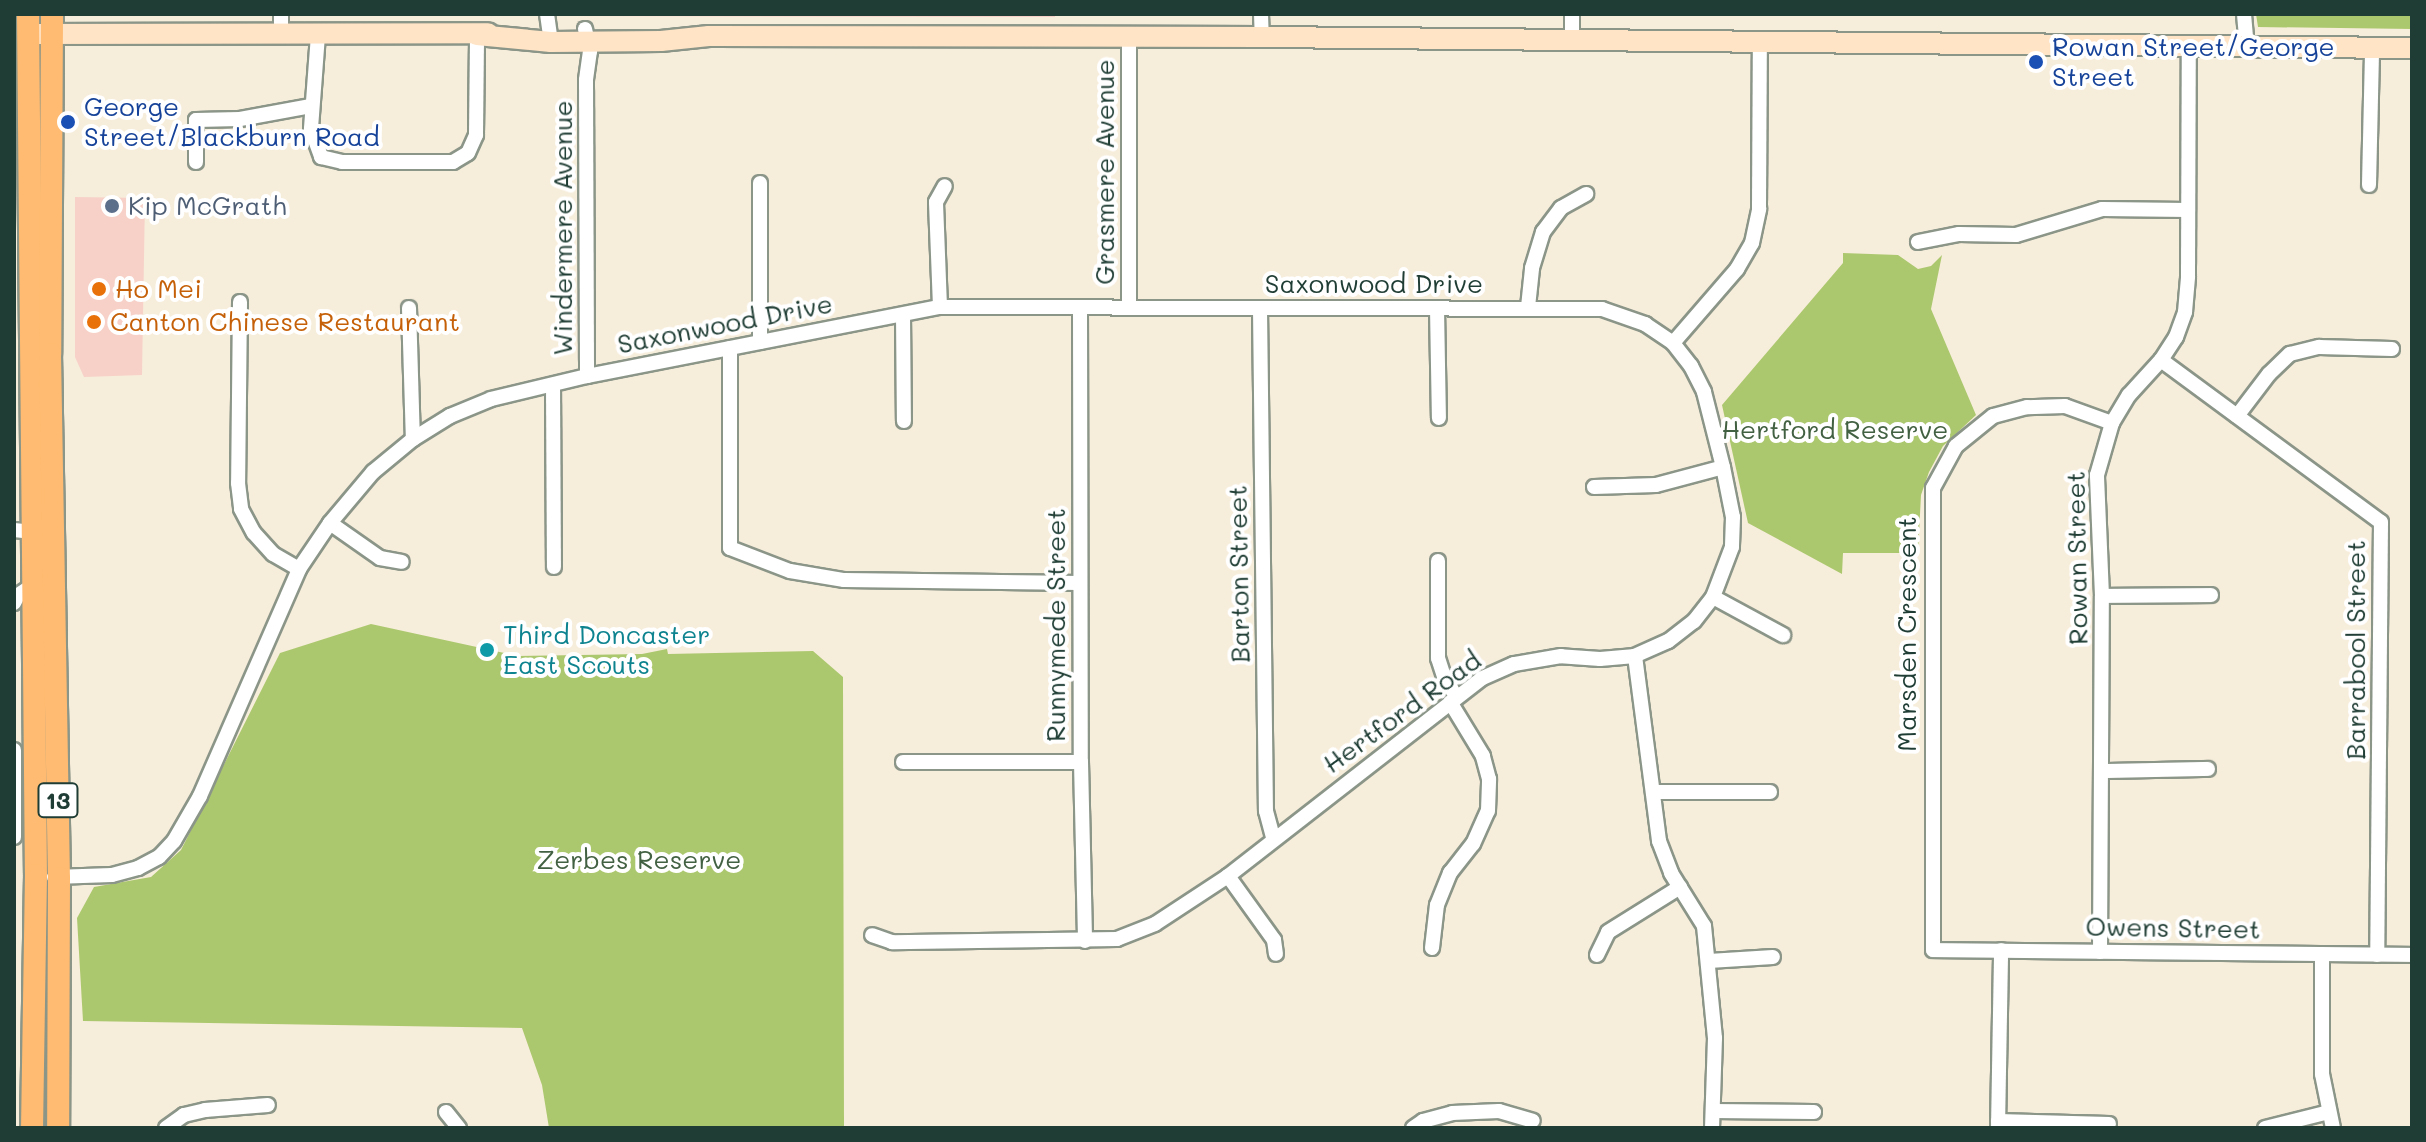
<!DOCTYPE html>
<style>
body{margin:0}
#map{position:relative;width:2426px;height:1142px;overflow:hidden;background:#f7eddb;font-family:Mali,sans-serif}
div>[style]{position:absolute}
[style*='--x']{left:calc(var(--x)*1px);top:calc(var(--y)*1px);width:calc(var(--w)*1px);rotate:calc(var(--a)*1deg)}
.built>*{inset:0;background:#f7d1c7}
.green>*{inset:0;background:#acc86e}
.roads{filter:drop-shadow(2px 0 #8b9588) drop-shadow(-2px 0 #8b9588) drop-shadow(0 2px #8b9588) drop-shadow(0 -2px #8b9588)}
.street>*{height:14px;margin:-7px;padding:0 7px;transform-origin:7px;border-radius:7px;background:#fff}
.secondary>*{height:20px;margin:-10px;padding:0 10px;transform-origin:10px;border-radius:10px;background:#ffe4c6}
.primary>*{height:22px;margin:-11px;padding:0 11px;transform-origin:11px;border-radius:11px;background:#ffbb71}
.dots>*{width:22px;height:22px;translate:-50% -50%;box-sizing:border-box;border:4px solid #fff;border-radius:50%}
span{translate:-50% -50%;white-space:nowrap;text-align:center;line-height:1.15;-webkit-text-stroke:8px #fff;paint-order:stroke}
.shield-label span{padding:2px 6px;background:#fff;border:2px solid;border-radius:6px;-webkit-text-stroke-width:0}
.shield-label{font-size:24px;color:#1f3d34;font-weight:700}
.transit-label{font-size:26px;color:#164399}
.left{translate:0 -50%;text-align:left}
.street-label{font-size:26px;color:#1f3d34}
.service-label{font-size:26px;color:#4e5e75}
.food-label{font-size:26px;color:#c56008}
.park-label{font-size:26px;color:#426042}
.culture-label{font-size:26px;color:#0d838f}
.frame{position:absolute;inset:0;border:16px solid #1f3d34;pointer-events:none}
</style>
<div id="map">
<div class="built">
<i style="clip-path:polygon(572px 14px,1055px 14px,1055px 17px,574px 16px)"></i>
<i style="clip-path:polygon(75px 197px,145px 198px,142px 375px,84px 377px,75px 357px)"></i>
</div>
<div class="green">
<i style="clip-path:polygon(2256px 14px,2412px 14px,2412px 29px,2258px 27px)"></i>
<i style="clip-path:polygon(1843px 253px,1898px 255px,1918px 269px,1931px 266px,1942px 255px,1931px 309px,1976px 415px,1943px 446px,1929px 472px,1921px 495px,1918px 553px,1843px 553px,1842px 574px,1748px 523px,1722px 405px,1843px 263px)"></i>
<i style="clip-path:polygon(371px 624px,518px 656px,642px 654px,667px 649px,668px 654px,813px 651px,843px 677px,844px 1128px,549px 1128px,542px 1085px,522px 1028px,83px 1021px,77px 918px,94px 887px,151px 877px,181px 850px,280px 653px)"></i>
</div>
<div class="roads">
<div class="street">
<i style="--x:281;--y:14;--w:20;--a:90"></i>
<i style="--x:547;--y:14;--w:28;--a:82"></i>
<i style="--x:1261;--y:14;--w:23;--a:88"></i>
<i style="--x:2244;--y:14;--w:33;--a:85"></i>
<i style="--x:585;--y:29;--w:23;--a:77"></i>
<i style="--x:590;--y:51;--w:29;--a:98"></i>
<i style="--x:586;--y:80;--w:296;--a:89.8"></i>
<i style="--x:318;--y:35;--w:94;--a:94.3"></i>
<i style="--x:311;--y:129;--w:30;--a:70"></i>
<i style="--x:321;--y:157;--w:22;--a:13"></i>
<i style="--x:342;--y:162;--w:111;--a:0"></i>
<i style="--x:453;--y:162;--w:17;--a:-31"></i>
<i style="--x:468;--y:153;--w:20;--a:-66"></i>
<i style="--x:476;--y:135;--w:100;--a:-89.4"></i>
<i style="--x:1129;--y:37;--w:269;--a:90"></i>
<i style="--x:1572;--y:40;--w:26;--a:-90"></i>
<i style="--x:196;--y:162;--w:42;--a:-90"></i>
<i style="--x:196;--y:120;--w:44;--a:-1.3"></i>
<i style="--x:240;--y:119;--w:72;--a:-10.4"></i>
<i style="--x:2369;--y:185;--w:137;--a:-88.7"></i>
<i style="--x:1918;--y:242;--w:42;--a:-11"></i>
<i style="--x:1959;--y:234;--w:57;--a:1"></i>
<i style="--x:2016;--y:235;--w:90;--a:-16.8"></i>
<i style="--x:2102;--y:209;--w:86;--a:0.7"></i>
<i style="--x:240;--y:302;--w:181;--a:90.6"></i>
<i style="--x:238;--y:483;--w:26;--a:83"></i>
<i style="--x:241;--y:509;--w:27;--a:62"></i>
<i style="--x:254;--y:533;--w:28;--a:48"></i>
<i style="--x:273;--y:554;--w:30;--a:30"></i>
<i style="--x:940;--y:307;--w:105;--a:-92.2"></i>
<i style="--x:936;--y:202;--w:18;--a:-61"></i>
<i style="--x:1528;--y:307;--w:39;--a:-84"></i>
<i style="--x:1532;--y:268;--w:38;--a:-73"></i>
<i style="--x:1543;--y:232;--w:30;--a:-53"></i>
<i style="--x:1561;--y:208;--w:29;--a:-29"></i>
<i style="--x:409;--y:308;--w:131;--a:88.3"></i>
<i style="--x:1080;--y:308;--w:454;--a:89.9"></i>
<i style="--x:1081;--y:762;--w:179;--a:88.7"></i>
<i style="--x:1437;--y:308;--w:110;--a:89"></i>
<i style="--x:1260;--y:309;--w:502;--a:89.32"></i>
<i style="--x:1266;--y:811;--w:27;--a:75"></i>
<i style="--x:903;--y:315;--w:106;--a:89.5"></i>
<i style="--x:760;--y:342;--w:159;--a:-90"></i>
<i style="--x:1673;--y:343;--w:98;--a:-49.1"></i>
<i style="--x:1737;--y:269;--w:30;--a:-60"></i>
<i style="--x:1752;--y:243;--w:35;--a:-78"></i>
<i style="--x:1759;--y:209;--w:166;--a:-89.7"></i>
<i style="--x:730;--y:348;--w:200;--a:90"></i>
<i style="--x:730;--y:548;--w:64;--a:21"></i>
<i style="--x:790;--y:571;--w:55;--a:9.5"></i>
<i style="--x:844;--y:580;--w:236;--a:0.7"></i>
<i style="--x:2161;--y:360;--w:273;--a:36.4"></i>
<i style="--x:2381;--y:522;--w:433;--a:90.5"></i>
<i style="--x:553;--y:385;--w:182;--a:89.7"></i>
<i style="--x:2237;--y:416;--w:53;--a:-52.7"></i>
<i style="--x:2269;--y:374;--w:29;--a:-44"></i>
<i style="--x:2290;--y:354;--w:30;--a:-14"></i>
<i style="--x:2319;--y:347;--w:73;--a:1.6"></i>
<i style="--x:2112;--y:423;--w:50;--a:-160.1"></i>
<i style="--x:2065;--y:406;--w:38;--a:178"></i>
<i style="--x:2027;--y:407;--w:35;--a:165"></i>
<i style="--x:1993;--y:416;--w:48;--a:141"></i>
<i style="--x:1956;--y:446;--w:48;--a:118.7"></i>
<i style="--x:1933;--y:488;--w:462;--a:90"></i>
<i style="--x:1933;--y:950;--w:479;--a:0.6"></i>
<i style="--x:1594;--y:487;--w:62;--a:-1.8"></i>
<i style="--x:1656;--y:485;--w:69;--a:-15"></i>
<i style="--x:330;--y:523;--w:61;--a:35"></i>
<i style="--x:380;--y:558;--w:22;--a:10"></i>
<i style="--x:14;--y:530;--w:19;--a:6"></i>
<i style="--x:33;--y:532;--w:7;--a:-27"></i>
<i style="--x:1438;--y:561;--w:97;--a:90"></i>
<i style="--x:1438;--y:658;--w:19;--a:72"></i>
<i style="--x:1444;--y:676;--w:24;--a:60"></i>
<i style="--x:2102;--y:596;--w:109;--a:-0.5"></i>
<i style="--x:1713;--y:597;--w:80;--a:28.5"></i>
<i style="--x:14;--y:603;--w:9;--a:-63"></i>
<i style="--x:18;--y:595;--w:18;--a:-34"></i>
<i style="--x:1635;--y:656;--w:187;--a:82.6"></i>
<i style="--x:1659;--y:841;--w:34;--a:69"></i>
<i style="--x:1671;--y:873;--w:62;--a:58.1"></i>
<i style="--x:1704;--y:926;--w:113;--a:84.4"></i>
<i style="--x:1715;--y:1038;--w:90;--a:91.9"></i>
<i style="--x:14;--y:750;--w:87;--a:90"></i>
<i style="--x:903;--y:762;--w:178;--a:0"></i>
<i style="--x:2102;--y:771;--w:106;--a:-1.1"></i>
<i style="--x:1655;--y:792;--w:115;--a:0"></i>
<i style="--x:1228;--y:876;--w:79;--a:54.3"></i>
<i style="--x:1274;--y:940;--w:14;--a:82"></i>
<i style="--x:54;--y:877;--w:58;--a:-2"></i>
<i style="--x:112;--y:875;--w:27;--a:-15"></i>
<i style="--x:138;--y:868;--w:24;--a:-28"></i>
<i style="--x:159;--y:857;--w:22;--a:-47"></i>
<i style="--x:174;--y:841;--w:52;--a:-60"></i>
<i style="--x:200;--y:796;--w:248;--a:-66.4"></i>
<i style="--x:299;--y:569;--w:55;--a:-56"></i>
<i style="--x:330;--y:523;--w:67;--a:-49.9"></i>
<i style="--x:373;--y:472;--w:52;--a:-39.5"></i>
<i style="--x:413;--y:439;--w:44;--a:-31.9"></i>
<i style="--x:450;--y:416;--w:44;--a:-22.5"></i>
<i style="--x:491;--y:399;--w:99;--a:-13.5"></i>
<i style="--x:587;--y:376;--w:360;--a:-11.1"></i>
<i style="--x:940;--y:307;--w:662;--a:0.17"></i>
<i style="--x:1602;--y:309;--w:46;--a:19.2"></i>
<i style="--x:1645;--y:324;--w:34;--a:34"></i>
<i style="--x:1673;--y:343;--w:29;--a:52"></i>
<i style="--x:1691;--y:366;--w:29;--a:63"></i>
<i style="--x:1704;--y:392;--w:77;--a:75.8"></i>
<i style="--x:1723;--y:467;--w:51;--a:78.7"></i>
<i style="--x:1733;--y:517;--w:30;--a:92"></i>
<i style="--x:1732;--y:547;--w:53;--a:110.8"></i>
<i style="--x:1713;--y:597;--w:31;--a:128"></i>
<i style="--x:1694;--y:621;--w:33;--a:142"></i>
<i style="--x:1668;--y:641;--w:36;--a:156"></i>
<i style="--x:1635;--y:656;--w:35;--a:175"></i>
<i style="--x:1600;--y:659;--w:39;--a:-176"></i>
<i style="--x:1561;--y:656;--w:48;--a:170.3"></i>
<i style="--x:1514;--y:664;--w:36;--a:156"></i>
<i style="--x:1481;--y:679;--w:321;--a:142.1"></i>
<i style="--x:1228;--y:876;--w:87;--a:146.7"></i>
<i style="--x:1155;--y:924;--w:41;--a:158.5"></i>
<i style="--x:1117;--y:939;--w:225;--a:179.2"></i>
<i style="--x:892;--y:942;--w:21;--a:-161"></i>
<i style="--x:1432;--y:948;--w:43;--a:-83.4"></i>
<i style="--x:1437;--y:905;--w:35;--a:-68"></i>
<i style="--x:1450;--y:873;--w:37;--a:-52"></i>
<i style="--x:1473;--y:844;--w:36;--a:-66"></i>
<i style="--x:1488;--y:811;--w:32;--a:-88"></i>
<i style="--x:1489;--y:779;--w:24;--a:-105"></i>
<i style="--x:1483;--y:756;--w:63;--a:-121.4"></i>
<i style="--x:2100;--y:952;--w:356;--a:-89.7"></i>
<i style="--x:2102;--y:596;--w:121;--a:-92.4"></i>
<i style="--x:2097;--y:475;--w:54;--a:-73.9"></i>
<i style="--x:2112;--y:423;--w:33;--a:-59"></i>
<i style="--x:2129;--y:395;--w:47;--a:-47.6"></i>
<i style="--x:2161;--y:360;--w:27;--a:-57"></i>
<i style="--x:2176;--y:337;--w:27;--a:-70"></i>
<i style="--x:2185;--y:312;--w:36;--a:-85"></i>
<i style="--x:2188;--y:276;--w:230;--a:-89.8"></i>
<i style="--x:2322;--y:954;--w:120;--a:90"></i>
<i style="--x:2322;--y:1074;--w:55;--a:78.5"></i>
<i style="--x:1597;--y:955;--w:25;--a:-64"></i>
<i style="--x:1608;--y:932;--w:85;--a:-32"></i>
<i style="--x:1709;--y:961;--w:64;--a:-3.6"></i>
<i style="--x:1713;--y:1111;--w:101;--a:0.6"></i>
<i style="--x:446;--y:1112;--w:21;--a:51"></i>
<i style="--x:1998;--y:1121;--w:111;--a:1.5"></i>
<i style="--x:166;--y:1128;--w:22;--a:-36"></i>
<i style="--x:184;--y:1115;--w:22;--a:-13"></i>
<i style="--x:205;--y:1110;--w:63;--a:-4.5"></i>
<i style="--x:1413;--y:1128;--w:12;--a:-35"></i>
<i style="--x:1423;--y:1121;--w:30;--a:-15"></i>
<i style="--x:1452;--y:1113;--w:47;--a:-2.4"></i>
<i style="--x:1499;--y:1111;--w:35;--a:16"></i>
<i style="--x:1998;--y:1128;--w:178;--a:-89"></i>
<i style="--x:2265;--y:1128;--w:66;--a:-14"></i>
</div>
<div class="secondary">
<i style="--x:28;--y:34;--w:460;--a:-0.1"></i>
<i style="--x:477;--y:35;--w:74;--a:5.4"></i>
<i style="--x:551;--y:42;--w:110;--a:-0.5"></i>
<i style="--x:661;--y:41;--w:48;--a:-5.9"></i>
<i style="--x:709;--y:36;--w:553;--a:0.1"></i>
<i style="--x:1262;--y:37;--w:1150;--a:0.55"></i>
</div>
<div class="primary">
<i style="--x:28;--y:14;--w:861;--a:89.47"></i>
<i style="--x:36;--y:875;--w:253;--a:90.9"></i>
<i style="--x:52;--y:14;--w:340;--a:90.3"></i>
<i style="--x:50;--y:354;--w:524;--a:89.02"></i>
<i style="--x:59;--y:878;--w:250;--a:90.2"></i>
</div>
</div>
<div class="dots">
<i style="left:2036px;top:62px;background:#1a4fb4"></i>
<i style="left:68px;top:122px;background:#1a4fb4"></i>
<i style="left:112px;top:206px;background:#5c6f8a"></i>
<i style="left:99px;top:289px;background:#e8710a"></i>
<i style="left:94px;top:322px;background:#e8710a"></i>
<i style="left:487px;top:650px;background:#0f9aa8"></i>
</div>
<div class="shield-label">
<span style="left:58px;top:800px">13</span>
</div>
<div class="transit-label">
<span class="left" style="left:2052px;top:62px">Rowan Street/George<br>Street</span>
<span class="left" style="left:84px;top:122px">George<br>Street/Blackburn Road</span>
</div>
<div class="street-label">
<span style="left:1105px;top:172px;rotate:-90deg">Grasmere Avenue</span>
<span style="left:563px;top:228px;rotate:-90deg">Windermere Avenue</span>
<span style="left:1374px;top:284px">Saxonwood Drive</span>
<span style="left:725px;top:324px;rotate:-11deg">Saxonwood Drive</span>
<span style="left:2077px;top:558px;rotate:-91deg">Rowan Street</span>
<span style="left:1239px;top:574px;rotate:-91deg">Barton Street</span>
<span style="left:1056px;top:625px;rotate:-90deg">Runnymede Street</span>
<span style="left:1907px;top:634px;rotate:-90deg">Marsden Crescent</span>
<span style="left:2356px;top:650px;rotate:-90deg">Barrabool Street</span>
<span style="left:1402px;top:712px;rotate:-36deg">Hertford Road</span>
<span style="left:2173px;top:928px;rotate:1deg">Owens Street</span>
</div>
<div class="service-label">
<span class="left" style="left:128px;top:206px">Kip McGrath</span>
</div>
<div class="food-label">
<span class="left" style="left:115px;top:289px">Ho Mei</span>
<span class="left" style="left:110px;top:322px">Canton Chinese Restaurant</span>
</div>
<div class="park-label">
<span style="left:1835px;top:430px">Hertford Reserve</span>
<span style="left:639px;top:860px">Zerbes Reserve</span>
</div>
<div class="culture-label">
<span class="left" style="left:503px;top:650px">Third Doncaster<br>East Scouts</span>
</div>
<div class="frame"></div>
</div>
